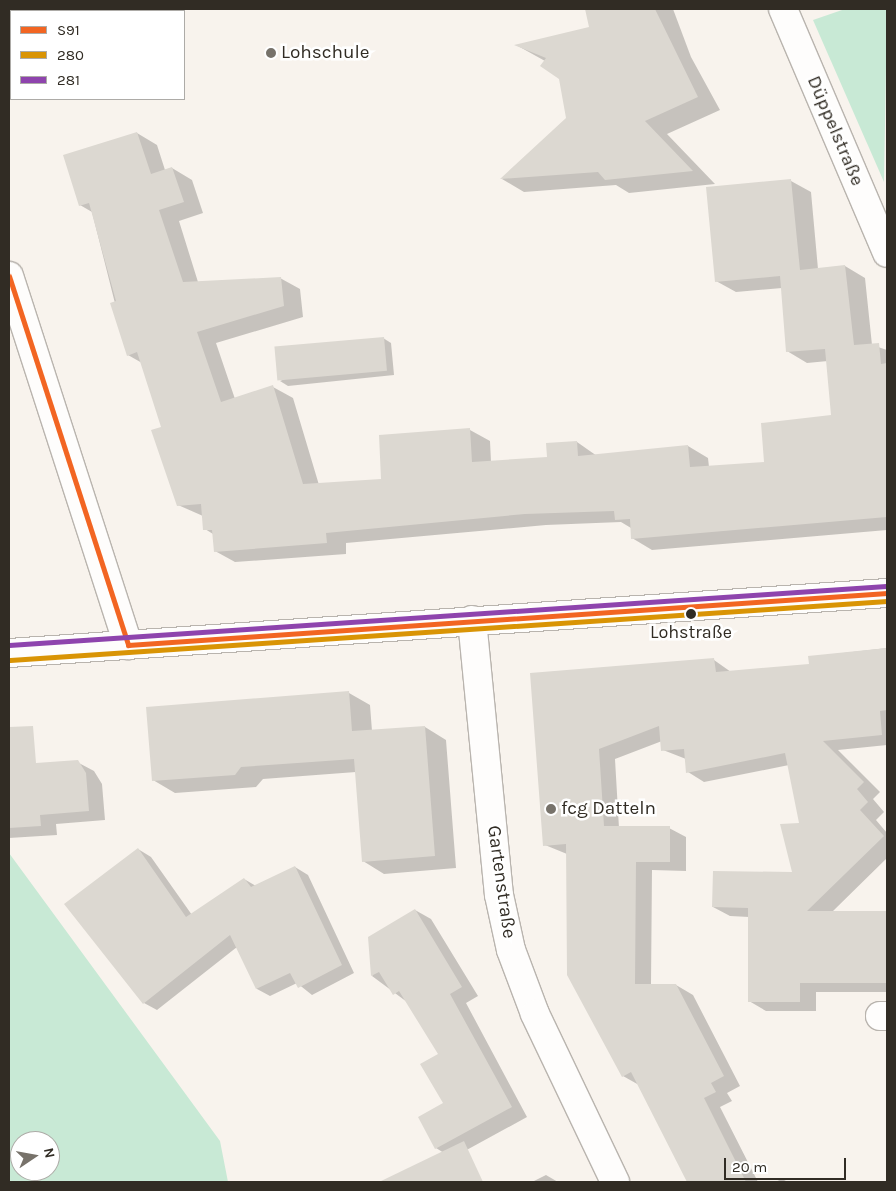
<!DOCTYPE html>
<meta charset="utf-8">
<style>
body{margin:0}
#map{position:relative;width:896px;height:1191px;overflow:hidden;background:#f8f3ed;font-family:Karla,sans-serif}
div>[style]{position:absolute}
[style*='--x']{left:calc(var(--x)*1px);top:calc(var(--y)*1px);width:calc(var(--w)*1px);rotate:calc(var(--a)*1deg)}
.green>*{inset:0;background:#c8e9d5}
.shadow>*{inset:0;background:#0003}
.building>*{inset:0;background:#dcd8d1;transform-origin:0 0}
.roads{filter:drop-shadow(1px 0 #b9b4ae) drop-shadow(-1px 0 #b9b4ae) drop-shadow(0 1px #b9b4ae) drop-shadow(0 -1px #b9b4ae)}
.minor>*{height:28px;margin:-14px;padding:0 14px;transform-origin:14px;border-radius:14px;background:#fefdfc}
.bus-1>*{height:5px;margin:-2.5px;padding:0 2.5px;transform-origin:2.5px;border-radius:2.5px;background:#f26522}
.bus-2>*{height:5px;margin:-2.5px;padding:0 2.5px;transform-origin:2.5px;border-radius:2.5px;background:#d99405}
.bus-3>*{height:5px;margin:-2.5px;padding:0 2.5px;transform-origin:2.5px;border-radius:2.5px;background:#8e44ad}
.dots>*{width:14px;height:14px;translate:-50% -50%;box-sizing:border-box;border:2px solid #fff;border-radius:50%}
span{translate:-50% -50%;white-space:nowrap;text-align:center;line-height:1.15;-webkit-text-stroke:5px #fff;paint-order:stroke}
.bus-label{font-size:18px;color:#312c24}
.poi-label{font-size:19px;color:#312c24}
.left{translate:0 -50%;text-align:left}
.street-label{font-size:19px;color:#312c24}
.frame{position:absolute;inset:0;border:10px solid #312c24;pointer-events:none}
.legend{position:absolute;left:10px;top:10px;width:175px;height:90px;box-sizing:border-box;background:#fff;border:1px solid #adaba7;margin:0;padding:6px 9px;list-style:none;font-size:15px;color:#312c24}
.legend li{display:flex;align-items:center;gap:10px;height:25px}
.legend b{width:25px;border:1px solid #adaba7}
.north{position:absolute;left:10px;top:1131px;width:50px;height:50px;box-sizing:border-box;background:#fff;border:1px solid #adaba7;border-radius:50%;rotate:78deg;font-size:14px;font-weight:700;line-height:20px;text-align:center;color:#312c24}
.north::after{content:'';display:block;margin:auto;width:18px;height:22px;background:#77726a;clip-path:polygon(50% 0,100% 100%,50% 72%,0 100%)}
.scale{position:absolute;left:724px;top:1158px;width:122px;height:22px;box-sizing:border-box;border:2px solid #312c24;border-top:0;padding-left:6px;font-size:15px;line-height:18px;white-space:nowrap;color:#312c24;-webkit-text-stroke:4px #fff;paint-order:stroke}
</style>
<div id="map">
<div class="green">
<i style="clip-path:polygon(845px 9px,887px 9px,884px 182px,813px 20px)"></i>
<i style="clip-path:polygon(evenodd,9px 853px,220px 1141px,228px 1182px,9px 1182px,9px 853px,20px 1141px,50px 1141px,50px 1171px,20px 1171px,20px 1141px)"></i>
</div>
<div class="shadow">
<i style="clip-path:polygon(587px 9px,673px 9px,691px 57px,720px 110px,667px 134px,715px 184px,629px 193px,616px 185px,524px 192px,502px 179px,567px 118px,560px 78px,545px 61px,518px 46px,591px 28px)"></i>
<i style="clip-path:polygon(137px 133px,157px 145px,165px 170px,172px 168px,192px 180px,203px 213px,179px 221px,198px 282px,280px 278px,300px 289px,303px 317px,216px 343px,235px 399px,273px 387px,293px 398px,319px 485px,383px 480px,470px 430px,490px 441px,491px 462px,549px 458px,577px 442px,597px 456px,688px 446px,708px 458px,709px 467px,765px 463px,832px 416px,828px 361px,807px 363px,787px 351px,782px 288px,736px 292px,716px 281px,791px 181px,811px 192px,818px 269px,845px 266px,865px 278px,872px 345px,887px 350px,887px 530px,652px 550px,632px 538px,631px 528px,621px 522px,546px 525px,346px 543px,346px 554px,235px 562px,215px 551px,213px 534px,205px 529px,203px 516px,178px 505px,163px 427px,142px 363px,128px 355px,92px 212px,80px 205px)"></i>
<i style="clip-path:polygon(383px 338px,391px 343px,394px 375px,288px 386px,280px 381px)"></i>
<i style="clip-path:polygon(887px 648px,887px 745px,838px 750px,880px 792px,873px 799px,884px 812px,876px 820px,887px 833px,887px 858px,832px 912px,887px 912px,887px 992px,816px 992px,816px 1011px,766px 1011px,749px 1001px,749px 917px,730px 916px,713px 907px,794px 874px,800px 824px,789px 765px,704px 782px,688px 772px,686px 759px,663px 750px,662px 741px,615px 759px,619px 828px,669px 828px,686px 837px,686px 871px,652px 870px,651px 985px,676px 985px,693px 995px,740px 1086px,727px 1093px,732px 1101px,720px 1107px,758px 1182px,690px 1182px,639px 1085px,623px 1076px,567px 854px,545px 845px,532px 674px,714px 660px,731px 672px,811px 666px,809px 657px)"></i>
<i style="clip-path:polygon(349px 693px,370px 705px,372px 731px,425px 727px,446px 740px,456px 868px,384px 874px,363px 861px,356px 772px,263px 779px,256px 787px,175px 793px,153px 780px)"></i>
<i style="clip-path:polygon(77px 762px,94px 771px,102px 784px,105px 820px,56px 824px,57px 835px,9px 838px,9px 766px)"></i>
<i style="clip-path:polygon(138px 849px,151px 857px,192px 915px,244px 879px,256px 886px,295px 867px,308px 875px,354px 973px,312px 995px,297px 983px,270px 996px,257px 989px,237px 947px,157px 1010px,144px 1003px)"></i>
<i style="clip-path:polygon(415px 910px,431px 919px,478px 996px,466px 1003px,527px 1117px,452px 1158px,436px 1148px,444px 1103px,440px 1054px,407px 1002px,372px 976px)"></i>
<i style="clip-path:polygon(546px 1175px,558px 1182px,532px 1182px)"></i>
<i style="clip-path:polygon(782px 1179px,788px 1182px,775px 1182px)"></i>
</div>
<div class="building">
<i style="clip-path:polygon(585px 9px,655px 9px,698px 97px,645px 121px,693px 171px,605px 180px,598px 172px,500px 179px,566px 118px,559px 79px,540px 66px,546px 58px,514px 45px,589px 27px)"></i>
<i style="clip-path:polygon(137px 132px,151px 174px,172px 167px,184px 202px,159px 210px,183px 282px,281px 277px,284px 306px,197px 332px,221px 402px,273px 385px,303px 484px,381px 479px,379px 435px,470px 428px,472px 462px,547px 457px,546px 443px,577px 441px,578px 456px,688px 445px,690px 467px,764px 462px,761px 423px,831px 415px,825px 349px,786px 352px,780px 276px,715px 282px,706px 187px,791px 179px,800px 270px,845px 265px,854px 345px,879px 343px,881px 364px,887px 363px,887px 517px,631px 539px,630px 519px,615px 520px,614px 511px,525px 514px,326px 533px,327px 543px,214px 552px,212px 530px,203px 530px,201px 504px,177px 506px,151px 430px,161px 427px,137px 352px,127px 356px,110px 303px,116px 301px,89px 203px,79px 206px,63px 155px)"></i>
<i style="left:384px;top:337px;width:34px;height:110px;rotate:85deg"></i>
<i style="clip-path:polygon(887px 648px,887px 710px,880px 711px,882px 735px,823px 741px,864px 782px,857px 789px,868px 802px,860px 810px,884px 836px,807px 911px,887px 911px,887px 983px,800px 983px,800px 1002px,748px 1002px,748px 908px,712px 907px,713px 871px,792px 872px,780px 824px,799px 823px,785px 753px,686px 773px,684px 749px,661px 751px,659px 726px,599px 749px,604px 826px,670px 826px,670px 862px,636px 862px,635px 984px,676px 984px,724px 1076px,711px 1083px,716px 1092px,704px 1098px,746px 1182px,687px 1182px,631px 1072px,622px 1077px,567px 975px,566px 844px,543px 846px,530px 673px,714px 658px,716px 672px,809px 664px,808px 656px)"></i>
<i style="clip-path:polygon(349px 691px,352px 731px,425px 726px,435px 856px,362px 862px,354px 759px,241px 767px,235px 775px,152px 781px,146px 707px)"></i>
<i style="clip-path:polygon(33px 726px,36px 763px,78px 760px,86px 773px,89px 811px,40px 815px,41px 826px,9px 828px,9px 727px)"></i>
<i style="clip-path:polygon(138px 848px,186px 917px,244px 878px,251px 887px,295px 866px,342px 965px,298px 988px,290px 973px,256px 989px,230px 935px,143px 1004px,64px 904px)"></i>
<i style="clip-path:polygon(415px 909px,462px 987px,450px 994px,512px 1107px,435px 1149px,418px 1117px,443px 1103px,420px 1064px,438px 1054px,399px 991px,393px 995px,379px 972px,371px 976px,368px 937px)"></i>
<i style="clip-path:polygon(464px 1141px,483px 1182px,379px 1182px)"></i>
</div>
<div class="roads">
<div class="minor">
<i style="--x:783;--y:9;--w:265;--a:66.9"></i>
<i style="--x:9;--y:276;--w:388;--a:72.1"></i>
<i style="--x:472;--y:620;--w:276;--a:84.4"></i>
<i style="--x:499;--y:895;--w:56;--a:77.7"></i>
<i style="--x:511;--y:950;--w:68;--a:69.4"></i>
<i style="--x:535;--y:1014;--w:186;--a:64.5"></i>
<i style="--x:9;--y:653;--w:880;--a:-3.91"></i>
<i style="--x:880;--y:1016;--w:7;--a:0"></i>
</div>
</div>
<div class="bus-1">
<i style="--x:9;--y:276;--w:388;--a:72.1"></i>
<i style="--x:128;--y:645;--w:761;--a:-3.92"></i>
</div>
<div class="bus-2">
<i style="--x:10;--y:660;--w:879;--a:-3.85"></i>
</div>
<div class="bus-3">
<i style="--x:9;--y:645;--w:879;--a:-3.85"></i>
</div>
<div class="dots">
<i style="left:271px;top:53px;background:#77726a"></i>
<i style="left:691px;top:614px;background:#312c24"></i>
<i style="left:551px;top:809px;background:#77726a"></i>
</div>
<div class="bus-label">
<span style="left:691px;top:632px">Lohstraße</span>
</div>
<div class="poi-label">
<span class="left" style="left:281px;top:53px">Lohschule</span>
<span class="left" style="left:561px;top:809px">fcg Datteln</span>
</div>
<div class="street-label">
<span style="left:835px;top:131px;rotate:67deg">Düppelstraße</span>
<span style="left:501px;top:882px;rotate:82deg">Gartenstraße</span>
</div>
<div class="frame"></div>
<ul class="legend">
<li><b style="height:6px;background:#f26522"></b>S91</li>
<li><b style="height:6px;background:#d99405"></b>280</li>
<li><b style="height:6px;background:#8e44ad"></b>281</li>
</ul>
<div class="north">N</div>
<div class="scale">20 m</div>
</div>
